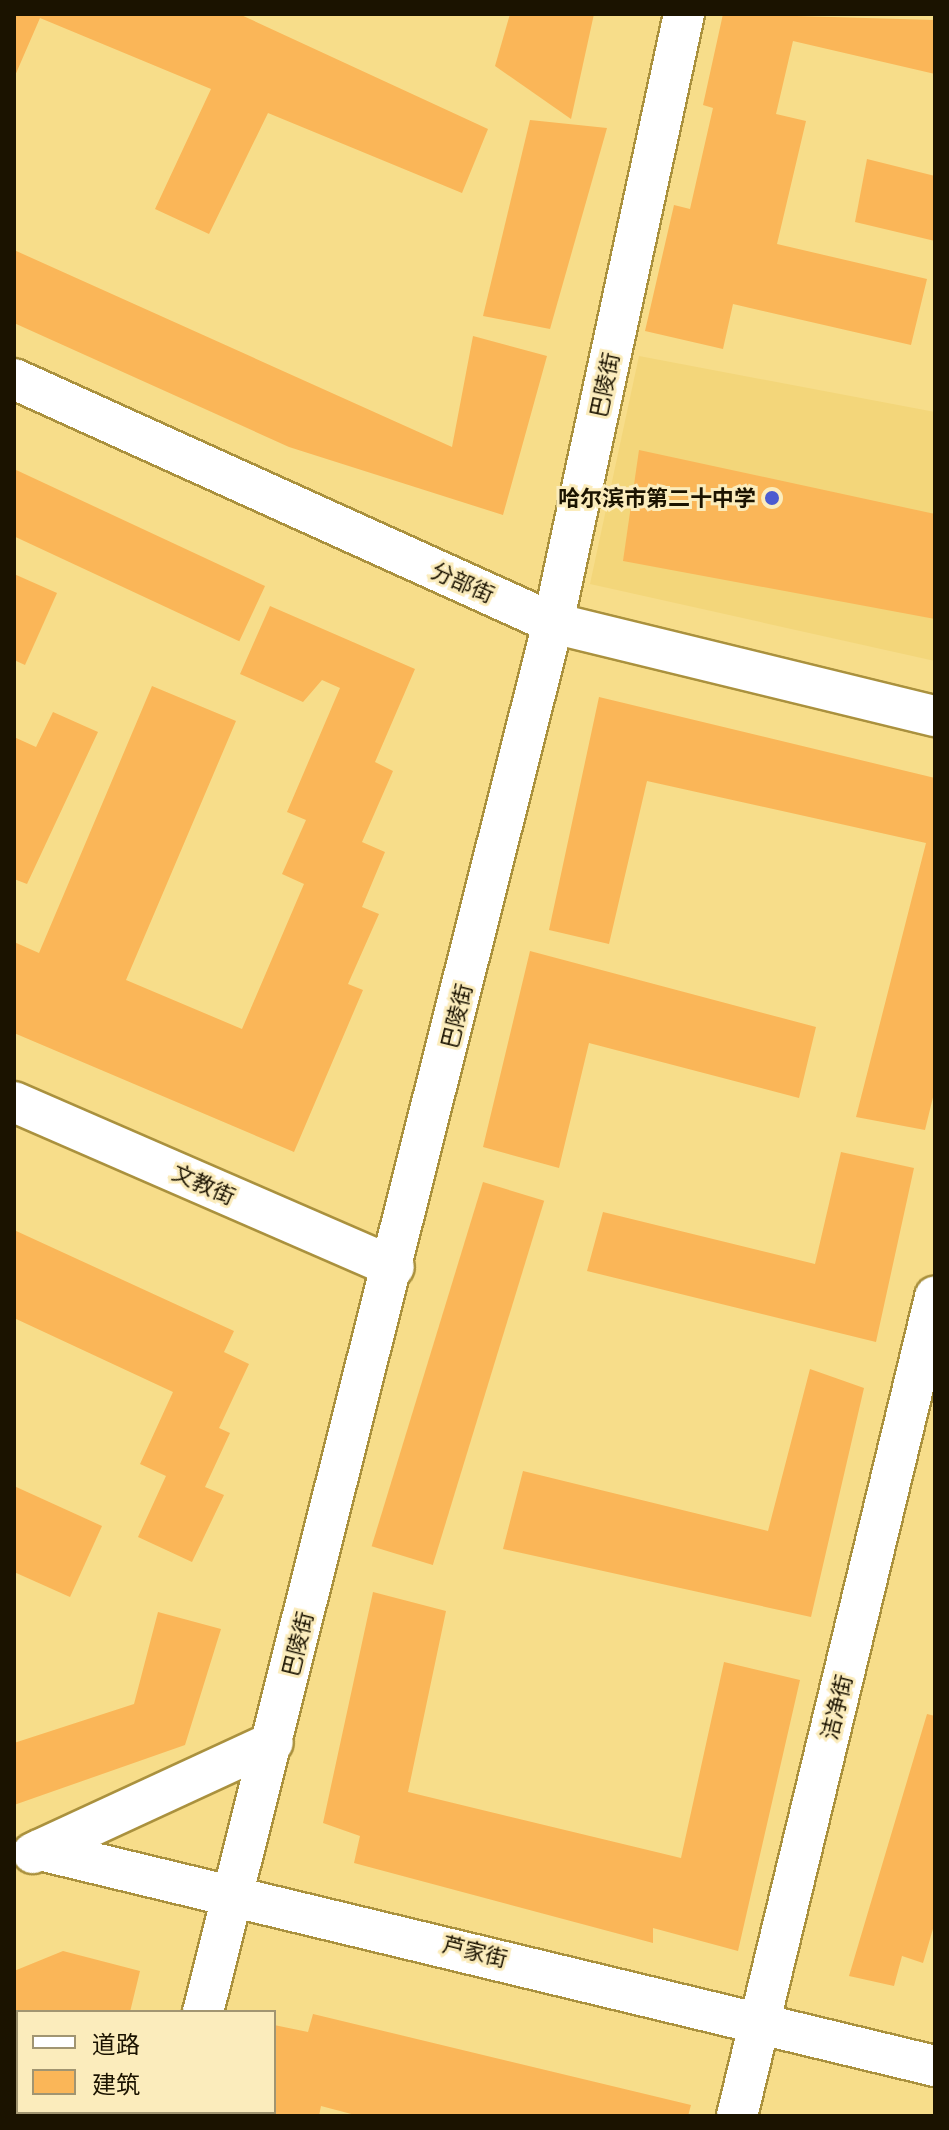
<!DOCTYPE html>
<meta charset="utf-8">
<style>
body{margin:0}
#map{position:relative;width:949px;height:2130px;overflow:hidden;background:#f7dd8a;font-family:"Noto Serif","Noto Sans SC",serif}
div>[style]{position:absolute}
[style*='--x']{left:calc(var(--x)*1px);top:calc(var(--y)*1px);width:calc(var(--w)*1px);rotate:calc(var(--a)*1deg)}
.built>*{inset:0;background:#f3d67a}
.building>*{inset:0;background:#fab658;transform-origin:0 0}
.roads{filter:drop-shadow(2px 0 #aa913e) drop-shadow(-2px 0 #aa913e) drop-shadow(0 2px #aa913e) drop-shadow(0 -2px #aa913e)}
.minor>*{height:40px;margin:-20px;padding:0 20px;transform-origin:20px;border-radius:20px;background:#fff}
.dots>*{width:22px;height:22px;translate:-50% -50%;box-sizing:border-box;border:4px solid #fbecbc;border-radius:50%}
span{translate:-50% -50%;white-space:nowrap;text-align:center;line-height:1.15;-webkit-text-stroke:6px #fbecbc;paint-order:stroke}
.street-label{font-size:22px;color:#1b1300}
.poi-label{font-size:22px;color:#1b1300;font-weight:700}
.right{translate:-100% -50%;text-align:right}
.frame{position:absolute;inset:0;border:16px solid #1b1300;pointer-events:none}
.legend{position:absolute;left:16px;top:2010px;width:260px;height:104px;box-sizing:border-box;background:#fbecbc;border:2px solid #a19571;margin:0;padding:10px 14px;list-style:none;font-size:24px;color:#1b1300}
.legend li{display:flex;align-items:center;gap:16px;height:40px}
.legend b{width:40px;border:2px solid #a19571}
</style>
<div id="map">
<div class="built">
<i style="clip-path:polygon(639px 356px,935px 412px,935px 661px,590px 584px)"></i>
</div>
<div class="building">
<i style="clip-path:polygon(14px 14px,239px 14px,488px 129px,462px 193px,268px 113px,209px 234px,155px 209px,211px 89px,40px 18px,14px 78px)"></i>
<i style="clip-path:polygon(510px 14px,594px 14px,571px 119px,495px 66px)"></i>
<i style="clip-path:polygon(723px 14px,935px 20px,935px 74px,793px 41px,776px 114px,806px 121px,777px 244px,927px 279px,911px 345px,733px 304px,723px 349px,645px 331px,674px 205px,690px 209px,713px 108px,703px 105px)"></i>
<i style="clip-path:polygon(530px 120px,607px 128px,550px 329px,483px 316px)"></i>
<i style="clip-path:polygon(867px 159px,935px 176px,935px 241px,855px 222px)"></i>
<i style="clip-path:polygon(14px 250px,452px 447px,473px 336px,547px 356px,503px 515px,289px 447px,14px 323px)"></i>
<i style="clip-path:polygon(639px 450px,935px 514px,935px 619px,623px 561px)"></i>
<i style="left:14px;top:469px;width:277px;height:61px;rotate:25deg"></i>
<i style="clip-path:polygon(14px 574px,57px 593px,25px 665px,14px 660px)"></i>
<i style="clip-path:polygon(270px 606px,415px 669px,375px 762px,393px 771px,362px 842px,385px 852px,362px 907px,379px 914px,348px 984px,363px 990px,294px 1152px,14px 1033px,14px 942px,39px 953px,152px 686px,236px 721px,126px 980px,242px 1029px,304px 884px,282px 874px,306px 820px,287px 812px,340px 688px,322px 680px,303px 702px,240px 674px)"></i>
<i style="clip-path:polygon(599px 697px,935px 778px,935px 1089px,925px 1130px,856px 1117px,926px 843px,647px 781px,609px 944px,549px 930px)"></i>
<i style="clip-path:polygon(53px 712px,98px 732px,27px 884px,14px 879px,14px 737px,36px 747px)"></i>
<i style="clip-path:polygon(530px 951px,816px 1027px,799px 1098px,589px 1043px,559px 1168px,483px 1147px)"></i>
<i style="clip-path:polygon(841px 1152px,914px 1168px,876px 1342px,587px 1271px,603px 1212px,815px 1264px)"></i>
<i style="left:483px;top:1182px;width:64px;height:381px;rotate:17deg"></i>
<i style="clip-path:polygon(14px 1230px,234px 1331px,224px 1352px,249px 1364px,219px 1428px,230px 1433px,205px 1487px,224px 1495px,192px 1562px,138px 1537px,166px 1476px,140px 1464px,173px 1392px,14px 1318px)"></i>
<i style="clip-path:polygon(810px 1369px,864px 1388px,811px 1617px,503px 1549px,523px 1471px,768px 1531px)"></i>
<i style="clip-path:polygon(14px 1486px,102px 1526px,70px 1597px,14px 1572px)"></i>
<i style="clip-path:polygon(373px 1592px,446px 1611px,408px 1792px,681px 1858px,724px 1662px,800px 1680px,738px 1951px,653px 1928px,653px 1943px,354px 1863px,360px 1836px,323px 1823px)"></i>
<i style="clip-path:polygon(158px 1612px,221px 1629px,185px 1745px,14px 1805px,14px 1743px,134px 1704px)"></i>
<i style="clip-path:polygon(927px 1714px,935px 1716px,935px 1922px,923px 1963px,902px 1956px,894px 1986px,849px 1976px)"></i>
<i style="clip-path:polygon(63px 1951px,140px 1971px,130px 2012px,18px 2012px,14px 2038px,14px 1971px)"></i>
<i style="clip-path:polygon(313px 2014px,691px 2105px,688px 2116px,359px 2116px,321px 2106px,319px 2116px,244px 2116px,274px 2112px,274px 2025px,308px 2032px)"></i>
<i style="clip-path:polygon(34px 2112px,108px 2112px,33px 2116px)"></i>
</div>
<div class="roads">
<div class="minor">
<i style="--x:14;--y:379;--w:592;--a:24.36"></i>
<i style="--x:553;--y:623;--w:393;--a:13.7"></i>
<i style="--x:14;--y:1102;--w:414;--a:23.5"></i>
<i style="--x:40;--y:1850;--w:921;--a:13.57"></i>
<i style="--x:33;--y:1853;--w:264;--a:-24.8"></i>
<i style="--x:203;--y:2012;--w:1432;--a:-75.86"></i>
<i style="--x:553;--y:623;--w:623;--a:-77.86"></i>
<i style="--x:177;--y:2116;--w:4;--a:-76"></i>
<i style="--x:737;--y:2116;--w:843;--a:-76.41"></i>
</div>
</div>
<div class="dots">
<i style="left:772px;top:498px;background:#4b5bd0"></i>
</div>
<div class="street-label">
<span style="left:604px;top:385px;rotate:-78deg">巴陵街</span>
<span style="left:463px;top:582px;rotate:24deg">分部街</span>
<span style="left:456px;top:1016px;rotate:-76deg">巴陵街</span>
<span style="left:204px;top:1184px;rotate:24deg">文教街</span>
<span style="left:297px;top:1644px;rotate:-76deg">巴陵街</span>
<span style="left:836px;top:1707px;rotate:-76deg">洁净街</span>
<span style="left:475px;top:1951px;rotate:14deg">芦家街</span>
</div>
<div class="poi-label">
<span class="right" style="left:756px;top:498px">哈尔滨市第二十中学</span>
</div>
<div class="frame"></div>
<ul class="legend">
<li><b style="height:10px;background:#fff"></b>道路</li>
<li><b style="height:22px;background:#fab658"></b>建筑</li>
</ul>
</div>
